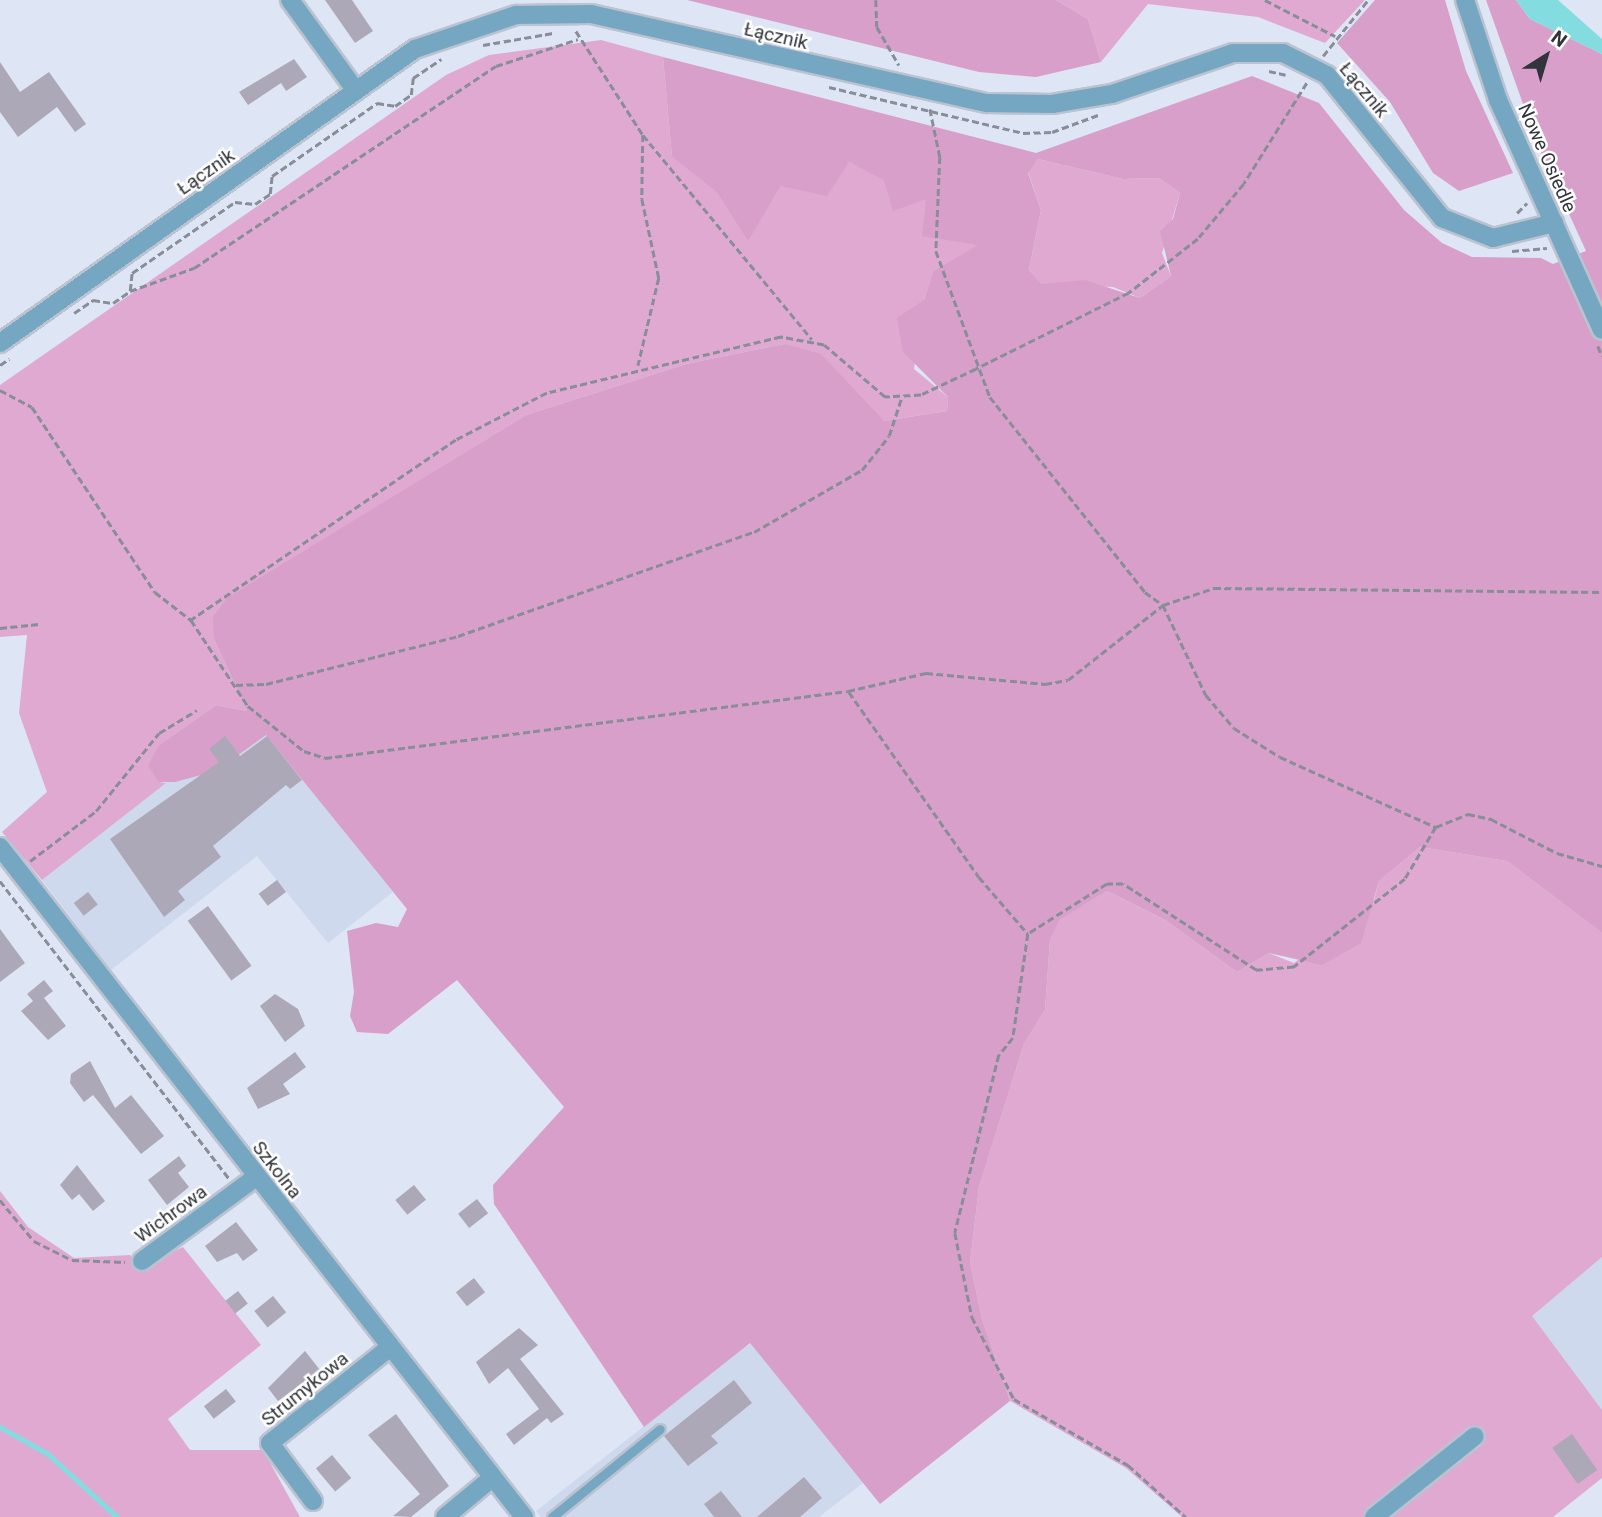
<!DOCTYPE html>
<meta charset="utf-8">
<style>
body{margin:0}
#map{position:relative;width:1602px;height:1517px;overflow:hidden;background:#dee5f5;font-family:Roboto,sans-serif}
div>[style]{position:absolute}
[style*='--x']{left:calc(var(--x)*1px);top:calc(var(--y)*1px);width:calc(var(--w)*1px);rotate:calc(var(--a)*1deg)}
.built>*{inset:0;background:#cfd9ee}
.green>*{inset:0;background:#dfa9d2}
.forest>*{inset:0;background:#d79fc9}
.water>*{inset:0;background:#83dde0}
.stream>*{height:5px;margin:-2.5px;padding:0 2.5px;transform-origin:2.5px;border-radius:2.5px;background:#83dde0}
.building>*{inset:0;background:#ada8b7;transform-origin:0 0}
.path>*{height:2.5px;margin-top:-1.25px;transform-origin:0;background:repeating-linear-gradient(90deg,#888d98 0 7px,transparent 0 10.5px)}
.roads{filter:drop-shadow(2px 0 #bbc2d0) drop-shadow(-2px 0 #bbc2d0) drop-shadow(0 2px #bbc2d0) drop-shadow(0 -2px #bbc2d0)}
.service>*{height:9px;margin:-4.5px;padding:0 4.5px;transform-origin:4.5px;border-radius:4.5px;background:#75a7c2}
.minor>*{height:18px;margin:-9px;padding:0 9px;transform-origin:9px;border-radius:9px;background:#75a7c2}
.tertiary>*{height:18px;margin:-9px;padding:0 9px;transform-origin:9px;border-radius:9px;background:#75a7c2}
span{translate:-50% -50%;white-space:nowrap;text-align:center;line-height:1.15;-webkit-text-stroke:5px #fff;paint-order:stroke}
.street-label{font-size:19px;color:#31343a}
.north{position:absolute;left:1511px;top:21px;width:70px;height:70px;-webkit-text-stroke:5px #fff;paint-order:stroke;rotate:37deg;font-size:19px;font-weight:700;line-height:28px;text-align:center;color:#31343a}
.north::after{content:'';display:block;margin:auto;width:24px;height:32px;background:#31343a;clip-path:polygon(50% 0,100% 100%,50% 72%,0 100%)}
</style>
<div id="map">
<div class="built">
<i style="clip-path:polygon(251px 716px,393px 892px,328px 943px,257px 856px,111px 970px,42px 880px)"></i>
<i style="clip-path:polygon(1602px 1257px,1602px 1410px,1531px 1316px)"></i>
<i style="clip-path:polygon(750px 1343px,863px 1483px,819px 1517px,541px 1517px,536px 1511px)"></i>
</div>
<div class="green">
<i style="clip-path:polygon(1056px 0,1365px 0,1325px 43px,1258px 17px,1148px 4px,1101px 62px,1088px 19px)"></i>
<i style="clip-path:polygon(601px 40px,663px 57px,672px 157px,717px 191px,748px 240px,781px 186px,849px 162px,926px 199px,979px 245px,933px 271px,924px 300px,914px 369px,948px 397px,947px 411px,884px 421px,784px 344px,686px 364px,526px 415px,318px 543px,214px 639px,247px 711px,216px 705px,159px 745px,159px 782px,166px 783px,42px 880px,2px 832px,47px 792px,19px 713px,27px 635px,0 637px,0 385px,446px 75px,489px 55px)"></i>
<i style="clip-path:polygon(1038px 159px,1123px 179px,1159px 178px,1180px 193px,1162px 253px,1171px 276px,1140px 298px,1113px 287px,1042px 284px,1029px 270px,1041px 210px,1028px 172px)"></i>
<i style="clip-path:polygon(1420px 847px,1507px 861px,1602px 933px,1602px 1257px,1532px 1316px,1602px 1410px,1602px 1478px,1553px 1517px,1182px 1517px,1126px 1468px,1010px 1401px,982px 1319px,970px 1262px,979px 1187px,1024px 1044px,1045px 1010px,1050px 940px,1058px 920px,1107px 891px,1165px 920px,1237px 972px,1269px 953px,1294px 963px,1374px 900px,1379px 881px)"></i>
<i style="clip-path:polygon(0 1191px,28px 1227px,74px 1258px,130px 1255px,140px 1267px,183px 1247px,261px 1345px,168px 1419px,190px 1450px,263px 1450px,300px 1517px,0 1517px)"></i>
</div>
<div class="forest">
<i style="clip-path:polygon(687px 0,1056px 0,1088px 19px,1101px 62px,1036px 77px,979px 72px)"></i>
<i style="clip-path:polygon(1375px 0,1445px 0,1466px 71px,1513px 173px,1459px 191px,1433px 173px,1390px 102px,1337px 43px)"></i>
<i style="clip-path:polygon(evenodd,1486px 0,1516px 0,1530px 19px,1602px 54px,1602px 933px,1507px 861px,1420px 847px,1379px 881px,1361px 943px,1322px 965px,1269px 953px,1237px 972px,1165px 920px,1107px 891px,1059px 920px,1050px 940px,1045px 1010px,1024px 1044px,979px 1187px,970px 1262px,982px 1319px,1010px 1401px,880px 1504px,750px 1343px,644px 1427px,494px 1204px,493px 1185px,564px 1107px,457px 980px,388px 1034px,357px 1032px,350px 1016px,354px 992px,347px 931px,376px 923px,398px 927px,407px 909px,266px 735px,216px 771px,175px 782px,159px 782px,148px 766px,159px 745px,216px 705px,247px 711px,214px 639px,213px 617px,227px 598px,526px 415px,686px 364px,784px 344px,821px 354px,884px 421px,947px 411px,948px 397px,903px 352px,897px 318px,924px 300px,933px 271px,978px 245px,922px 236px,926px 199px,893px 211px,884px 180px,849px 162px,827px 196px,781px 186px,748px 241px,717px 192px,672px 157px,663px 57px,1036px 153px,1252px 76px,1319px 103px,1404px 210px,1442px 243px,1472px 257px,1541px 258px,1553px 264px,1586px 251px,1538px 146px,1486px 0,1038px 159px,1123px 179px,1159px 178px,1180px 193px,1173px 219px,1160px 231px,1171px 276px,1140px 298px,1085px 280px,1042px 284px,1029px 270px,1041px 210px,1028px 173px,1038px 159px)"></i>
</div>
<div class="water">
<i style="clip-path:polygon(1516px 0,1558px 0,1602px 39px,1602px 54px,1530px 19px)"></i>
</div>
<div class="stream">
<i style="--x:0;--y:1427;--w:55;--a:29.4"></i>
<i style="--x:48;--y:1454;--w:93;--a:42.4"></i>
</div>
<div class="building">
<i style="clip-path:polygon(325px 0,352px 0,373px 31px,355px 43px)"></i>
<i style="clip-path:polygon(294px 59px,307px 77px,286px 91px,281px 83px,248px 105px,239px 92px)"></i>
<i style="clip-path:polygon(0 62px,20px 92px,49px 72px,86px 124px,75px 132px,57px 107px,18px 137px,0 112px)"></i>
<i style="clip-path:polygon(225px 736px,240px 756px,267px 736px,302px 780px,290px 789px,286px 785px,213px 846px,221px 857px,178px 891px,185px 900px,164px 917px,110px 839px,219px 762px,209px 749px)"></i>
<i style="left:277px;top:880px;width:15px;height:23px;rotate:53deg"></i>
<i style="left:88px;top:892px;width:16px;height:18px;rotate:52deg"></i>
<i style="left:208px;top:906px;width:74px;height:25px;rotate:54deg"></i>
<i style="clip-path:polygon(0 929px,25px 963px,0 982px)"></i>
<i style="clip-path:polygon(44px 980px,53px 991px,44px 998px,66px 1026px,48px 1040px,21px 1011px,33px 1001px,27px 994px)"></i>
<i style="clip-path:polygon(275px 994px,298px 1009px,305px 1026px,285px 1042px,260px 1006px)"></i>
<i style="clip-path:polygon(295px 1052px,306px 1067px,283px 1084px,290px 1094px,258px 1109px,247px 1088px)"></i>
<i style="clip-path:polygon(90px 1061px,115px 1108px,131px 1095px,164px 1136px,141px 1154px,93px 1095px,84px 1102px,70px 1083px,71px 1074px)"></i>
<i style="clip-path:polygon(179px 1156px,186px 1166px,178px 1173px,189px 1187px,167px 1205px,148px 1180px)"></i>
<i style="clip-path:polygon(77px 1165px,105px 1201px,93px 1211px,79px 1194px,72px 1200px,60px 1185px)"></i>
<i style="left:414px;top:1185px;width:19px;height:24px;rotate:51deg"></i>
<i style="left:477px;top:1199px;width:18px;height:24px;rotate:52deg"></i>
<i style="clip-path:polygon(236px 1222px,258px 1250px,243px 1261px,237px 1253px,217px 1262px,205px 1246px)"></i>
<i style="left:474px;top:1278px;width:18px;height:23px;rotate:52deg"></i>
<i style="left:238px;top:1291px;width:16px;height:16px;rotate:52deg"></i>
<i style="left:273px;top:1296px;width:21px;height:24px;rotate:51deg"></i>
<i style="clip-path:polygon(519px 1328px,538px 1345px,520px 1359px,564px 1414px,551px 1423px,547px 1418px,514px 1445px,506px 1434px,539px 1409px,508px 1368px,489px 1384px,476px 1362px)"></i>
<i style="clip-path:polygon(305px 1351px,320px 1370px,278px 1401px,268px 1388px)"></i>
<i style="clip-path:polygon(734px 1380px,752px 1403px,711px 1436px,718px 1443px,688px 1466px,664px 1436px)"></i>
<i style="left:226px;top:1389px;width:16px;height:28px;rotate:52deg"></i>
<i style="clip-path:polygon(396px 1414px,449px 1486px,411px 1517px,393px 1516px,420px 1494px,368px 1435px)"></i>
<i style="left:1572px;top:1434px;width:44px;height:24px;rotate:55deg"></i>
<i style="left:332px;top:1455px;width:30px;height:21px;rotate:50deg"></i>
<i style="clip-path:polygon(804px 1477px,822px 1498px,800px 1517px,757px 1517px)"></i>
<i style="clip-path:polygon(721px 1491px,742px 1517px,714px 1517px,704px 1504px)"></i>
</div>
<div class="path">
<i style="--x:876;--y:0;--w:27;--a:88"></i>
<i style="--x:877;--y:27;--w:44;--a:59.9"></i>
<i style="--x:1265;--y:0;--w:79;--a:27.2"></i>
<i style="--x:576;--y:31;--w:124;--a:57.2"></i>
<i style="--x:643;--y:135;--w:64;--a:90.9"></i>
<i style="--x:642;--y:199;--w:81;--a:77.9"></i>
<i style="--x:659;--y:278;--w:90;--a:103.4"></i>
<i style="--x:483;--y:45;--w:71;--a:-9.7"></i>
<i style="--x:1323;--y:56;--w:72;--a:-51.2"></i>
<i style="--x:1269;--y:71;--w:17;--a:13"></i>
<i style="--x:1307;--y:83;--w:119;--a:122"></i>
<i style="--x:1244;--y:184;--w:72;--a:129.9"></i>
<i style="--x:1198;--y:239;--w:88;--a:142"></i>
<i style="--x:1129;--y:293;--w:171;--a:153.6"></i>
<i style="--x:976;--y:369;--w:61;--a:154.7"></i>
<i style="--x:921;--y:395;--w:36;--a:177"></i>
<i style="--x:885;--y:397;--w:80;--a:-139.6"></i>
<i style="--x:824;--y:345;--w:44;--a:-169.5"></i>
<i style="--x:781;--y:337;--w:241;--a:166.5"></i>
<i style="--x:547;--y:393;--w:102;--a:152.7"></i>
<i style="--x:456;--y:440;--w:320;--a:145.8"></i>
<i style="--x:191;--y:620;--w:103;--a:56.5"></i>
<i style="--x:248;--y:706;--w:72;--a:38.8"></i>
<i style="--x:304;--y:751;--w:22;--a:18"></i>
<i style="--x:325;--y:758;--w:527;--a:-7.3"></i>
<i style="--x:848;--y:691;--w:80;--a:-13"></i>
<i style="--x:926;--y:673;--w:120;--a:5.3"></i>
<i style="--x:1045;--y:684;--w:23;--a:-10"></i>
<i style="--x:1068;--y:680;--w:121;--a:-38.3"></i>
<i style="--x:1163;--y:605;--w:54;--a:-18.4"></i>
<i style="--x:1214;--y:588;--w:388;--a:0.6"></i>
<i style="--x:829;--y:87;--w:199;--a:13.3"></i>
<i style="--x:1023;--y:133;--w:29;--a:-2"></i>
<i style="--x:1052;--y:132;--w:49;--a:-20.3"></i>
<i style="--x:930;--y:109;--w:49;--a:78.2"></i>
<i style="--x:940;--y:157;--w:94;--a:92.4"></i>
<i style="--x:936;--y:251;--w:156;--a:69.7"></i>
<i style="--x:990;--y:397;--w:249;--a:51.5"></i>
<i style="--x:1145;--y:592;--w:22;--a:36"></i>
<i style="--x:1163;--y:605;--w:100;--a:64.5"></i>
<i style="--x:1206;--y:695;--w:43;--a:49.7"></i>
<i style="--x:1234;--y:728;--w:54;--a:32.2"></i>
<i style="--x:1280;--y:757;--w:171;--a:24.2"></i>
<i style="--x:1436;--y:827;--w:61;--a:120.8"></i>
<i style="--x:1405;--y:879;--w:142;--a:141.6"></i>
<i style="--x:1294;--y:967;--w:38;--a:175"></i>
<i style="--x:1256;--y:970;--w:158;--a:-147.1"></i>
<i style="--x:1123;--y:884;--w:16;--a:180"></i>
<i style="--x:1107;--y:884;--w:93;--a:147.7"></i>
<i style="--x:643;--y:135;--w:265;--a:50.4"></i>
<i style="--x:1517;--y:213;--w:14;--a:-45"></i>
<i style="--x:1512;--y:251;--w:35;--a:-5"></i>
<i style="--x:130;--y:291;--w:68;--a:-19.8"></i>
<i style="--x:194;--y:268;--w:363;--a:-33.8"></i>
<i style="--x:496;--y:66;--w:86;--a:-18.2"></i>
<i style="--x:74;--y:313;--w:23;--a:-34"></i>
<i style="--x:93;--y:300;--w:20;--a:9"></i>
<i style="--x:113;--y:303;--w:21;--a:-35"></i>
<i style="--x:130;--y:291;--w:18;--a:-84"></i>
<i style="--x:132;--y:273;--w:125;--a:-34.6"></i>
<i style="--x:235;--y:202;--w:20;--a:6"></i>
<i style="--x:255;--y:204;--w:18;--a:-34"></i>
<i style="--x:270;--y:194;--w:18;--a:-84"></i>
<i style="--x:272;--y:176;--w:128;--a:-34.8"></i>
<i style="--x:377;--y:103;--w:18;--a:9"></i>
<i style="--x:395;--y:106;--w:19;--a:-35"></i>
<i style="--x:411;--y:95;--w:17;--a:-83"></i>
<i style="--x:413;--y:78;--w:34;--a:-34"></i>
<i style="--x:1598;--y:346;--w:11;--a:68"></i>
<i style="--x:0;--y:365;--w:11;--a:-34"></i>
<i style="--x:0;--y:390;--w:36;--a:28"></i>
<i style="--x:32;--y:407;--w:222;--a:56.4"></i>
<i style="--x:155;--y:592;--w:46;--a:37.9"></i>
<i style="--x:0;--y:628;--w:39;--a:-6"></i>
<i style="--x:236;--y:685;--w:30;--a:-2"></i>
<i style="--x:266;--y:684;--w:198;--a:-14"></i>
<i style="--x:458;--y:636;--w:314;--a:-19.4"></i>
<i style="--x:754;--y:532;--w:125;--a:-29.9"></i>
<i style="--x:862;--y:470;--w:43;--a:-51.5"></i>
<i style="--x:889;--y:436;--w:39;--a:-72"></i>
<i style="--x:849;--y:692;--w:226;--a:54.9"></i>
<i style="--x:979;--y:877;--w:75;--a:49.3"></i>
<i style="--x:1028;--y:934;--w:105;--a:98.2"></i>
<i style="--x:1013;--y:1038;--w:22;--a:129"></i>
<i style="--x:999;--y:1055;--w:183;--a:103.9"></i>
<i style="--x:955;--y:1233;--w:86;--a:78.6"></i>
<i style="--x:972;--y:1317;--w:92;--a:62.9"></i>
<i style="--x:1014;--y:1399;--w:132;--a:30.1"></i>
<i style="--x:1128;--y:1465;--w:78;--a:41.9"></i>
<i style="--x:1436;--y:827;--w:35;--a:-22"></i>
<i style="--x:1468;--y:814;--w:24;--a:12"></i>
<i style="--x:1491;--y:819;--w:74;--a:27.3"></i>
<i style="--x:1557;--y:853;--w:47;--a:16.1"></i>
<i style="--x:30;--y:861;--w:83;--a:-37.1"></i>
<i style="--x:96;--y:811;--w:100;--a:-51.1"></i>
<i style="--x:159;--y:733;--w:44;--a:-31.2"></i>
<i style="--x:0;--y:881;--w:375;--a:52.4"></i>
<i style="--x:0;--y:1200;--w:53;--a:50.3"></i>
<i style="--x:34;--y:1241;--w:42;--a:26.6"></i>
<i style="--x:72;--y:1260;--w:53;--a:2.2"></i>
</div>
<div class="roads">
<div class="service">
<i style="--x:552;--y:1517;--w:139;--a:-39.2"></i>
</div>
<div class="minor">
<i style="--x:290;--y:0;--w:112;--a:54"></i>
<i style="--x:1465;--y:0;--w:105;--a:71.7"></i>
<i style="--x:1498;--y:100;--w:252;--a:65.7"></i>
<i style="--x:0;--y:343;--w:509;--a:-35.32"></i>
<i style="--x:415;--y:49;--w:107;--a:-18.6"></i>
<i style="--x:516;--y:15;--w:75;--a:-0.8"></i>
<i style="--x:591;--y:14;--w:406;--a:12.7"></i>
<i style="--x:987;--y:103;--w:65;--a:0.9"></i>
<i style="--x:1052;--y:104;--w:61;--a:-9.5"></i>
<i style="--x:1112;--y:94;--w:128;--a:-18.7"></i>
<i style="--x:1233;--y:53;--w:50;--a:0"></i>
<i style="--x:1283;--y:53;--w:49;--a:26.6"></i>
<i style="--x:1327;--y:75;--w:184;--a:51.2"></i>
<i style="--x:1442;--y:218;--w:55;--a:21.4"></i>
<i style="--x:1493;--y:238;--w:63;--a:-13.8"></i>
<i style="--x:142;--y:1261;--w:142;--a:-36.4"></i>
<i style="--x:313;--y:1501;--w:72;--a:-126.6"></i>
<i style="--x:270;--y:1443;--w:152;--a:-38.6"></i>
<i style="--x:445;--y:1517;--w:62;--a:-39.8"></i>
<i style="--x:1374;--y:1517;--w:129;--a:-38.7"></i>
</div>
<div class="tertiary">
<i style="--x:0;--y:847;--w:851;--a:51.97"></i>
</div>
</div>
<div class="street-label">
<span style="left:776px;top:36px;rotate:13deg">Łącznik</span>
<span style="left:1364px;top:90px;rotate:50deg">Łącznik</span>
<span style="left:1547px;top:158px;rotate:66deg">Nowe Osiedle</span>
<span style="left:206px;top:172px;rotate:-35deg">Łącznik</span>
<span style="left:277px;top:1170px;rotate:52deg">Szkolna</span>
<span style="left:171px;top:1214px;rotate:-36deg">Wichrowa</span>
<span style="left:305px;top:1389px;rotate:-39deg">Strumykowa</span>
</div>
<div class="north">N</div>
</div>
